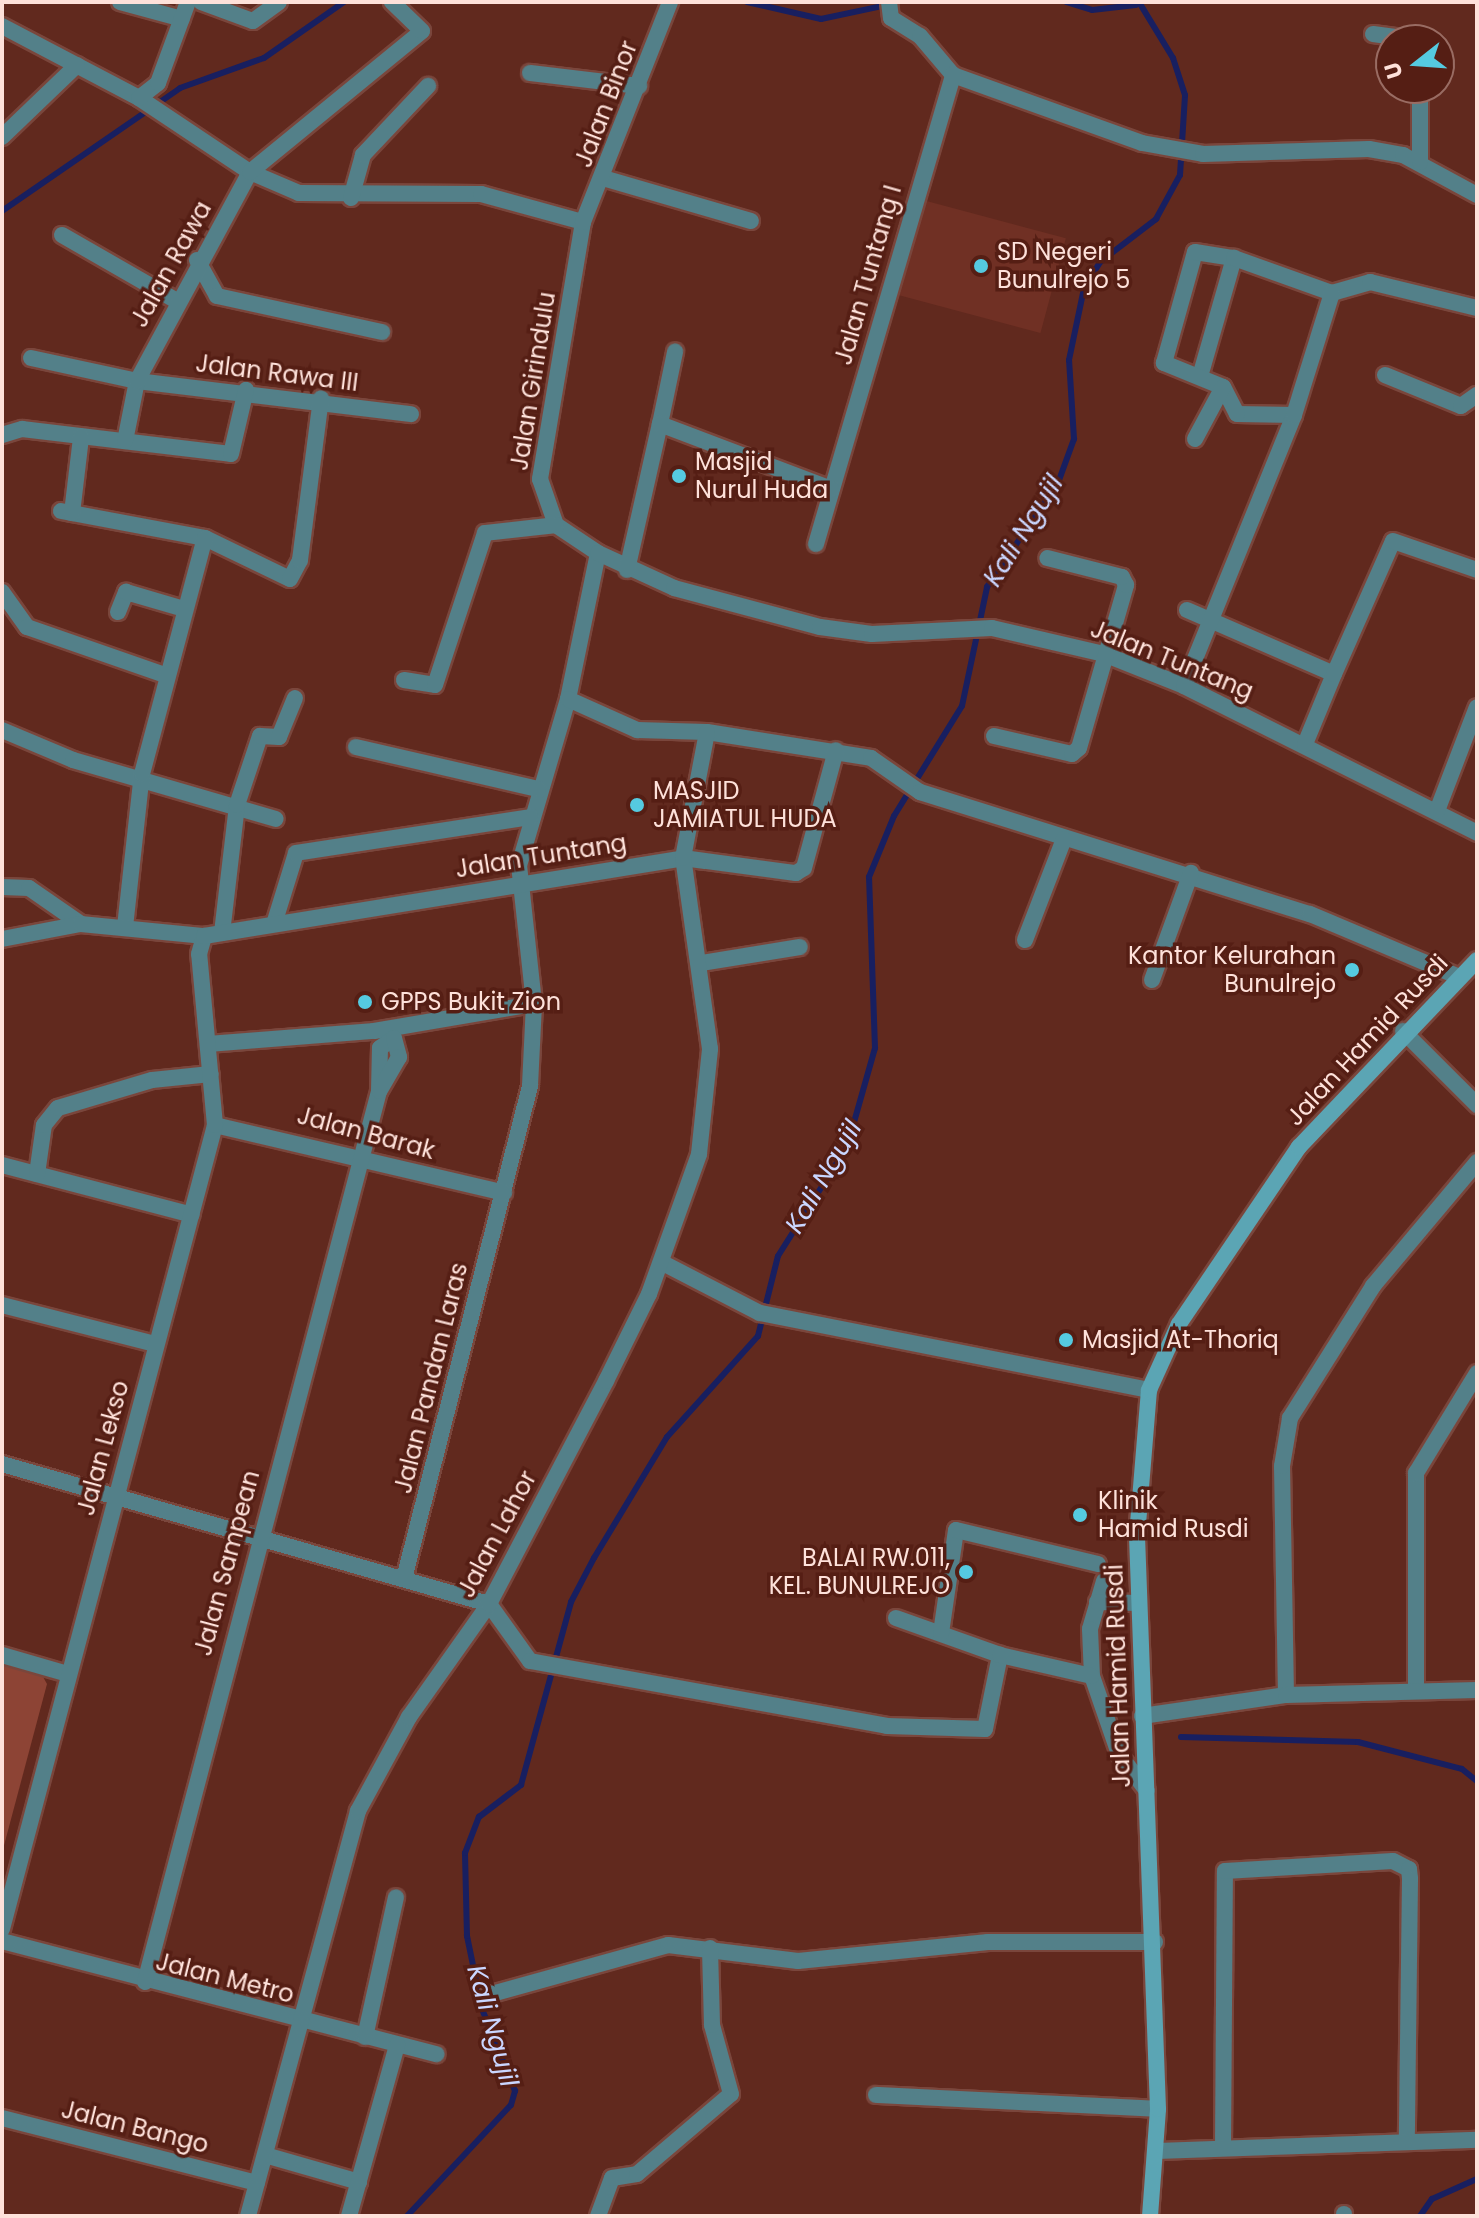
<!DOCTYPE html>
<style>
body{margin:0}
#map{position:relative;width:1479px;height:2218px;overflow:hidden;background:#61291e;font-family:Poppins,sans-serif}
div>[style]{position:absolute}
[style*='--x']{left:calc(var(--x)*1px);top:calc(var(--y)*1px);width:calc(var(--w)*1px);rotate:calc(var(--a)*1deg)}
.built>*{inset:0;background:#703024;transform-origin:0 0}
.green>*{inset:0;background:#8d4435}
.stream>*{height:6px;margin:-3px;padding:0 3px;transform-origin:3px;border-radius:3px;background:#181f60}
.roads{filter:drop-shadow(2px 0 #7a463c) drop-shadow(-2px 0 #7a463c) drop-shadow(0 2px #7a463c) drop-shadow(0 -2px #7a463c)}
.street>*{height:16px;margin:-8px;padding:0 8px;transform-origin:8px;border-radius:8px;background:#538089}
.secondary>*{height:16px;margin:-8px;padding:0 8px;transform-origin:8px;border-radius:8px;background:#5ba5b4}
.dots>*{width:22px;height:22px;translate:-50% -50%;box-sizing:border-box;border:4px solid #551e14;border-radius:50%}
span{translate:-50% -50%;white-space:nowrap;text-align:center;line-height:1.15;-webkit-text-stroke:7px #551e14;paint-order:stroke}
.street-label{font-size:24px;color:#fee1da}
.poi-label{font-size:24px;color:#fee1da}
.left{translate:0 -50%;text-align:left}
.right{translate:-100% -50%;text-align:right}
.water-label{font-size:26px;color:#cad6ff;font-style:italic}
.frame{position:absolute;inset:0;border:4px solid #fee1da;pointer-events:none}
.north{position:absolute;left:1375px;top:24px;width:80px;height:80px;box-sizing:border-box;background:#551e14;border:2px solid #996c63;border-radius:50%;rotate:253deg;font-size:22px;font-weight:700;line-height:32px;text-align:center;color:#fee1da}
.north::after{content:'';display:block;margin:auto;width:28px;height:36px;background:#55cae0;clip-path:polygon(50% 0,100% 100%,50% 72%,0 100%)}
</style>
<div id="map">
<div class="built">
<i style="left:919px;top:199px;width:152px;height:98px;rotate:15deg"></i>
</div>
<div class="green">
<i style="clip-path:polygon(2px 1664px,42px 1675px,47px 1684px,2px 1853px)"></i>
</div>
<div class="stream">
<i style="--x:747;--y:2;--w:76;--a:12.9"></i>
<i style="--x:821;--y:19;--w:67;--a:-12"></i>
<i style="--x:1066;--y:2;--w:27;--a:17"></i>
<i style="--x:1092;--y:10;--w:44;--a:-6.5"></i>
<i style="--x:2;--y:211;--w:216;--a:-34.6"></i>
<i style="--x:180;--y:88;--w:89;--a:-19.7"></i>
<i style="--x:264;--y:58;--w:98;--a:-35"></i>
<i style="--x:1181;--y:1737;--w:177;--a:1.6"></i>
<i style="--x:1358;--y:1742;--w:107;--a:14.6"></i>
<i style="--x:1462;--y:1769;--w:19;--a:39"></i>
<i style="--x:407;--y:2216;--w:152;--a:-46.9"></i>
<i style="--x:511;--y:2105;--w:15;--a:-74"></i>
<i style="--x:515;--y:2091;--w:88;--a:-111.9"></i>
<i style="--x:482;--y:2009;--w:75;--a:-101.6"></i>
<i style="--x:467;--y:1936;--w:83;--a:-91.4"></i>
<i style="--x:465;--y:1853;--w:39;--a:-69"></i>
<i style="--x:479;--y:1817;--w:53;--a:-37.3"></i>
<i style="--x:521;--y:1785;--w:190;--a:-74.7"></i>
<i style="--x:571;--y:1602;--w:50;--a:-62.4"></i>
<i style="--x:594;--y:1558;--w:141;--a:-58.9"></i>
<i style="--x:667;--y:1437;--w:136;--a:-48"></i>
<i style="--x:758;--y:1336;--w:82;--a:-76"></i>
<i style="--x:778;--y:1256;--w:129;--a:-57.7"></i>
<i style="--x:847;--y:1147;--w:103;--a:-74.2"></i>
<i style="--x:875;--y:1048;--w:171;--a:-92"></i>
<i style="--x:869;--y:877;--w:66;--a:-67.7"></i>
<i style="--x:894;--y:816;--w:129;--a:-58.3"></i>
<i style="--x:962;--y:706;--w:122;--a:-78.1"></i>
<i style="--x:987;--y:587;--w:126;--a:-55.7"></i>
<i style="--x:1058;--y:483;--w:47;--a:-70"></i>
<i style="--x:1074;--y:439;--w:79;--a:-93.6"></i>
<i style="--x:1069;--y:360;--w:74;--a:-78.2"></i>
<i style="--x:1084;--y:288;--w:31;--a:-58"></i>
<i style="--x:1100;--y:262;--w:71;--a:-37.5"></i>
<i style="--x:1156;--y:219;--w:50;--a:-61.4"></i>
<i style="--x:1180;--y:175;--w:80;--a:-86.4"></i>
<i style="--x:1185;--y:95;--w:39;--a:-108"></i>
<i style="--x:1173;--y:58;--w:66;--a:-121.3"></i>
<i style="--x:1420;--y:2216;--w:21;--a:-55"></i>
<i style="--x:1432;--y:2199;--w:49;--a:-24"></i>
</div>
<div class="roads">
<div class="street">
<i style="--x:120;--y:2;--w:64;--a:15.3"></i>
<i style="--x:201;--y:2;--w:55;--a:20.1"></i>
<i style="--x:253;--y:21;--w:32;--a:-36"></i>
<i style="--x:889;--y:2;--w:16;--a:83"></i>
<i style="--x:891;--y:18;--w:34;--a:32"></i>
<i style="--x:920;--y:36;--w:51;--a:49.8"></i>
<i style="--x:953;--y:75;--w:201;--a:19.8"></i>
<i style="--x:1142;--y:143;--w:62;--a:10.2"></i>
<i style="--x:1203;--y:154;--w:166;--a:-1.7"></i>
<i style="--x:1369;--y:149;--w:35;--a:10"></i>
<i style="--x:1403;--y:155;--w:84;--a:28.4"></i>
<i style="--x:2;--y:26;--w:155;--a:27.7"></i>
<i style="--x:139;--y:98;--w:133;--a:33.7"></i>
<i style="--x:250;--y:172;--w:53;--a:23.2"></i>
<i style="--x:299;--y:193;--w:182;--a:0.3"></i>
<i style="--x:481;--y:194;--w:106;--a:15.4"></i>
<i style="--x:583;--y:222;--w:261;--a:99.5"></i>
<i style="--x:540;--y:479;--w:49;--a:70.8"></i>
<i style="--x:556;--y:525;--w:50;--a:33.7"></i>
<i style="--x:598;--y:553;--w:149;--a:101.6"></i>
<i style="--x:568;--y:699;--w:173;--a:106.4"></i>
<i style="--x:519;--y:865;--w:140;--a:83.8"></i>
<i style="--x:534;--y:1004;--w:82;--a:92.8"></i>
<i style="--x:530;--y:1086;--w:505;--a:104.34"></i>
<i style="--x:1373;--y:34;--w:45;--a:7.6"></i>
<i style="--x:530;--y:73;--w:110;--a:6.8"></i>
<i style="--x:139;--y:98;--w:24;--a:-38"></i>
<i style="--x:158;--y:83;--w:86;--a:-69.7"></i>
<i style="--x:2;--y:137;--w:104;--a:-43.8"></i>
<i style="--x:1420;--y:162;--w:74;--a:-90"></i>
<i style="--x:603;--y:178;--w:154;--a:16.2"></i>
<i style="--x:351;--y:198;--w:45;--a:-74.4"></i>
<i style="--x:363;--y:155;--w:95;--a:-46.7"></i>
<i style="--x:583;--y:222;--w:237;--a:-68.4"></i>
<i style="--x:62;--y:235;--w:130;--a:29.9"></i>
<i style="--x:197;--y:260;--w:41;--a:60.9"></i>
<i style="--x:217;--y:296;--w:169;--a:12.3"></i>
<i style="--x:31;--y:358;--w:108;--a:12.2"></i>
<i style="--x:137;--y:381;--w:276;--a:6.9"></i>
<i style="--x:1201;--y:373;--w:120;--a:-74"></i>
<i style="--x:1385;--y:375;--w:82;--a:22.2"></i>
<i style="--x:1461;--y:406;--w:19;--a:-35"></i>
<i style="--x:1294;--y:415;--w:57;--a:-179"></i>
<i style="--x:1237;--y:414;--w:30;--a:-117"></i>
<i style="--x:1223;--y:387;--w:64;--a:-157.9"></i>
<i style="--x:1164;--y:363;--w:115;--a:-74.4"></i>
<i style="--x:1195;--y:252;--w:39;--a:9"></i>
<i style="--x:1234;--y:258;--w:104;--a:19.7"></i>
<i style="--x:1332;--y:293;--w:40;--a:-16"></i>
<i style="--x:1370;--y:282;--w:110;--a:13.7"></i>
<i style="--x:660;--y:424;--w:74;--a:-78.2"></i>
<i style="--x:2;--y:435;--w:21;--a:-17"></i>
<i style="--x:22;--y:429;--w:210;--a:6.8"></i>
<i style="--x:231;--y:454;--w:66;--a:-76.8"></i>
<i style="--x:1195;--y:439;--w:59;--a:-61.7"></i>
<i style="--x:125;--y:441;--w:61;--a:-78.7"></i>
<i style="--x:137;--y:381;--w:238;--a:-61.6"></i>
<i style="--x:250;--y:172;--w:222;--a:-39.3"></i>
<i style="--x:422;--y:31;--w:42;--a:-136"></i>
<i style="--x:61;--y:511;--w:147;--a:10.6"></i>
<i style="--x:205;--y:538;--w:94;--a:25.8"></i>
<i style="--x:290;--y:579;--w:21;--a:-62"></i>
<i style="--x:300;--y:560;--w:163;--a:-82.6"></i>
<i style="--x:72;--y:513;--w:77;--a:-83.2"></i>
<i style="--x:816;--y:544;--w:489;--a:-73.7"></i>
<i style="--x:598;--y:553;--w:84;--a:24.7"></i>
<i style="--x:674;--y:588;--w:151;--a:15"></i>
<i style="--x:820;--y:627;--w:52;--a:7.7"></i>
<i style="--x:872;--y:634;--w:120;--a:-2.9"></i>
<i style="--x:992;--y:628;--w:115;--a:13.1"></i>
<i style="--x:1104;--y:654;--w:86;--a:21.8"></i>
<i style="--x:1184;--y:686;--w:328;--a:26.6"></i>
<i style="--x:627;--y:570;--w:150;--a:-77.3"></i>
<i style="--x:660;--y:424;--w:183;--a:20.8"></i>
<i style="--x:2;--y:592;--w:43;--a:54.5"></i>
<i style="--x:27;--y:627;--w:146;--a:19.2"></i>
<i style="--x:1187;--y:610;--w:160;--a:23.5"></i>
<i style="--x:1334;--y:674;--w:76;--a:112.5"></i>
<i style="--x:118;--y:612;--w:22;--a:-68"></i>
<i style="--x:126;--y:592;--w:60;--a:16.3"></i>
<i style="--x:1334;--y:674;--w:145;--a:-66.1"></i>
<i style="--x:1393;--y:541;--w:89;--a:19"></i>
<i style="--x:404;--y:680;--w:31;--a:9"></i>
<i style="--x:435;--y:685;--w:160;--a:-71.8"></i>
<i style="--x:485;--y:533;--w:71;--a:-6.4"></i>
<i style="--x:1184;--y:686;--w:292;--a:-67.9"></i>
<i style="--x:1294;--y:415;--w:128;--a:-72.7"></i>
<i style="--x:568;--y:699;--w:76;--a:24.2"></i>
<i style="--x:637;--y:730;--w:70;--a:1.6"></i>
<i style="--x:707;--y:732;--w:166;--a:9"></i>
<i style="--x:871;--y:758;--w:60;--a:34.8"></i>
<i style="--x:920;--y:792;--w:409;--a:17.4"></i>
<i style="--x:1310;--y:914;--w:162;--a:22.9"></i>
<i style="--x:2;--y:730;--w:77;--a:22.9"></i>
<i style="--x:73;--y:760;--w:211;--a:16.2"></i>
<i style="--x:994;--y:736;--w:80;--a:13"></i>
<i style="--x:1072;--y:754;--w:9;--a:-41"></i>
<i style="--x:1079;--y:748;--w:170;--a:-73.9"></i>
<i style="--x:1126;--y:585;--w:9;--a:-117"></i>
<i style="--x:1122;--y:577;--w:77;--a:-165.8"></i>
<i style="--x:356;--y:747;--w:187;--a:13"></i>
<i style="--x:1437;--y:811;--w:111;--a:-69"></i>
<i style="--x:2;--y:887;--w:27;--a:2"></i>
<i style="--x:29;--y:888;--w:63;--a:34.7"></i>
<i style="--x:274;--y:924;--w:74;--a:-72.8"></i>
<i style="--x:296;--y:853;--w:237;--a:-8.7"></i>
<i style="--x:125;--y:927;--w:154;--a:-83.7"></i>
<i style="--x:142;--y:774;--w:244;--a:-75.1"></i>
<i style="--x:222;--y:933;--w:129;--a:-83.3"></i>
<i style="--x:237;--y:805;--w:73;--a:-71.6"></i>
<i style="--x:260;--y:736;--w:19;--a:3"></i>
<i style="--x:279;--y:737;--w:42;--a:-67.7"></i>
<i style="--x:2;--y:939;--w:80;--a:-10.8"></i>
<i style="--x:81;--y:924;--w:124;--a:5.6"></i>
<i style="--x:1025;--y:940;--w:108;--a:-68.9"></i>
<i style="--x:701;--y:963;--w:100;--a:-9.2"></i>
<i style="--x:1152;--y:980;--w:114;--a:-70"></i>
<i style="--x:1403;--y:1031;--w:105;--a:45"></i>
<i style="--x:208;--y:1044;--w:167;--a:-4.5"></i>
<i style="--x:374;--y:1031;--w:162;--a:-9.6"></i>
<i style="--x:215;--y:1125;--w:297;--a:13.2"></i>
<i style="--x:2;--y:1165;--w:196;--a:14.7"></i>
<i style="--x:37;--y:1174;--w:49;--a:-81.9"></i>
<i style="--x:44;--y:1125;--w:22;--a:-51"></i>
<i style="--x:58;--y:1108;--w:98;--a:-16.6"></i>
<i style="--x:152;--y:1080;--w:59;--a:-5.8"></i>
<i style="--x:661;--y:1262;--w:111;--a:27.3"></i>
<i style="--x:760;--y:1313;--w:397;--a:11.2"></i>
<i style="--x:2;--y:1305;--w:158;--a:14.3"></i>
<i style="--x:2;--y:1464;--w:507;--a:16.04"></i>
<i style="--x:1104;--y:1581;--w:50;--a:106.3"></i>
<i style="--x:1090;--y:1629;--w:47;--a:87.6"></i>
<i style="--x:1092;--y:1676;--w:83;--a:70.9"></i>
<i style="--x:1119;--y:1754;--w:46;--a:52.9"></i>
<i style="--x:1097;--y:1602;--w:41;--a:1.4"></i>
<i style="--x:489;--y:1604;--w:70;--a:54.3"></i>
<i style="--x:530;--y:1661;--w:363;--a:10.3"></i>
<i style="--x:887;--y:1726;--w:98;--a:1.8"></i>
<i style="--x:985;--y:1729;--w:76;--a:-78.5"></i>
<i style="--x:896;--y:1618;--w:110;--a:19.6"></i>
<i style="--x:1000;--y:1655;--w:94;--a:12.9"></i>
<i style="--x:941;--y:1633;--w:104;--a:-81.7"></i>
<i style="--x:956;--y:1530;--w:146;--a:13.5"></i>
<i style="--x:2;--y:1655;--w:69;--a:16.1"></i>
<i style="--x:1416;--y:1691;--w:218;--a:-90"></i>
<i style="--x:1416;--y:1473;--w:117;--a:-58.6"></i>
<i style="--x:1286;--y:1695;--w:229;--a:-91"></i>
<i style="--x:1282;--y:1466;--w:49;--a:-80.5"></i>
<i style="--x:1290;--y:1418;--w:156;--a:-57.8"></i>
<i style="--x:1373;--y:1286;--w:162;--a:-50"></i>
<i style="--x:1142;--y:1716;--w:146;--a:-8.3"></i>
<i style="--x:1286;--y:1695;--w:191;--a:-1.5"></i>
<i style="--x:2;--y:1929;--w:832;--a:-75.16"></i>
<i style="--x:215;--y:1125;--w:172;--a:-95.3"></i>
<i style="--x:199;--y:954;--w:19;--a:-74"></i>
<i style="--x:204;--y:936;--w:485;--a:-9.2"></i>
<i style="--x:683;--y:858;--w:114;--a:7.6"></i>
<i style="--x:796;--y:873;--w:9;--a:-32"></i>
<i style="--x:804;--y:868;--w:122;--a:-74.8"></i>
<i style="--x:2;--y:1941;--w:449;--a:14.6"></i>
<i style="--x:145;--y:1982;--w:921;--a:-75.28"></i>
<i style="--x:379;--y:1091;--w:43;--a:-88.7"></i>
<i style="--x:380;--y:1048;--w:17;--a:-36"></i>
<i style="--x:394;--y:1038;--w:20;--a:75"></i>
<i style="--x:399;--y:1057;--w:39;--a:120"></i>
<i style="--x:488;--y:1995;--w:187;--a:-15.5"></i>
<i style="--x:668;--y:1945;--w:131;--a:7"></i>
<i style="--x:798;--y:1961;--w:191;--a:-5.7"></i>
<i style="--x:988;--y:1942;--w:167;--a:0"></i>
<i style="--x:365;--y:2037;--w:143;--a:-77.5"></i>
<i style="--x:876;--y:2095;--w:282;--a:2.8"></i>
<i style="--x:2;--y:2118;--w:263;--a:14.3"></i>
<i style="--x:1223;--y:2146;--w:275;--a:-89.6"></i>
<i style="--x:1225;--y:1871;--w:168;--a:-3.4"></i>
<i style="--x:1393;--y:1861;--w:18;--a:27"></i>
<i style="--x:1409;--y:1869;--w:10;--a:84"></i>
<i style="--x:1410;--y:1879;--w:262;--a:90.7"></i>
<i style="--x:1158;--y:2151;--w:319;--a:-2"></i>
<i style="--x:265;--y:2155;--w:98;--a:16"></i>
<i style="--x:248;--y:2216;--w:420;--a:-74.8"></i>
<i style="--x:358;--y:1811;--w:107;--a:-61.5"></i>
<i style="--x:409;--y:1717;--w:138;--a:-54.7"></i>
<i style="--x:489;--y:1604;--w:252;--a:-62.3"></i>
<i style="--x:606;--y:1381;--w:97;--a:-63.7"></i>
<i style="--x:649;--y:1294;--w:149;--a:-70.3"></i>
<i style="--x:699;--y:1154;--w:106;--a:-84"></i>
<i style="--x:710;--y:1049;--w:193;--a:-98"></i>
<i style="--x:683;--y:858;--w:128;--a:-79.2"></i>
<i style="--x:349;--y:2216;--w:178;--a:-74.3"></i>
<i style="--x:598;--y:2216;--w:40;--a:-69.8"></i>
<i style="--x:612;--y:2178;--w:25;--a:-9"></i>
<i style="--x:637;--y:2174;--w:123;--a:-40.4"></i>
<i style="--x:731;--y:2094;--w:72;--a:-105.4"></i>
<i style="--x:712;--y:2025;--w:77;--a:-91.5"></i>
<i style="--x:1344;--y:2216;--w:2;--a:-90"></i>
</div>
<div class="secondary">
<i style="--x:1150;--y:2216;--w:107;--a:-85.7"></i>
<i style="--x:1158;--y:2109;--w:573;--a:-92.1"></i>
<i style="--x:1137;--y:1536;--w:146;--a:-85.3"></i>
<i style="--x:1149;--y:1390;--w:72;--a:-65.6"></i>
<i style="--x:1179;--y:1324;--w:214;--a:-55.9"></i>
<i style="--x:1299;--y:1147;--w:258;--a:-46.4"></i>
</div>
</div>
<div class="dots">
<i style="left:981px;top:266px;background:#55cae0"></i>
<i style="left:679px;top:476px;background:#55cae0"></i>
<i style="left:637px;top:805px;background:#55cae0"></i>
<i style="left:1352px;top:970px;background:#55cae0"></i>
<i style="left:365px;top:1002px;background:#55cae0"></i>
<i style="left:1066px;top:1340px;background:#55cae0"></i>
<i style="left:1080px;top:1515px;background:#55cae0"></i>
<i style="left:966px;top:1572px;background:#55cae0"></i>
</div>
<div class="street-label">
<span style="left:606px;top:104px;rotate:-69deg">Jalan Binor</span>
<span style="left:171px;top:264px;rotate:-61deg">Jalan Rawa</span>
<span style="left:868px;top:275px;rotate:-74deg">Jalan Tuntang I</span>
<span style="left:277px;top:373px;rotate:7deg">Jalan Rawa III</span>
<span style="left:533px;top:381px;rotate:-81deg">Jalan Girindulu</span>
<span style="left:1172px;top:660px;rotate:22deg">Jalan Tuntang</span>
<span style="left:541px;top:856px;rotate:-9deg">Jalan Tuntang</span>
<span style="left:1367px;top:1040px;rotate:-47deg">Jalan Hamid Rusdi</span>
<span style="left:366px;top:1133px;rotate:15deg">Jalan Barak</span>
<span style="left:431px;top:1378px;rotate:-76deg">Jalan Pandan Laras</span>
<span style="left:103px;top:1448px;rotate:-75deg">Jalan Lekso</span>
<span style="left:497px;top:1534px;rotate:-62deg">Jalan Lahor</span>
<span style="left:227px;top:1563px;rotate:-75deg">Jalan Sampean</span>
<span style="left:1118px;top:1676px;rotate:-92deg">Jalan Hamid Rusdi</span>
<span style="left:225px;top:1978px;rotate:14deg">Jalan Metro</span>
<span style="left:135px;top:2127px;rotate:14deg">Jalan Bango</span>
</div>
<div class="poi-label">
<span class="left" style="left:997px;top:266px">SD Negeri<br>Bunulrejo 5</span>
<span class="left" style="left:695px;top:476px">Masjid<br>Nurul Huda</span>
<span class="left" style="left:653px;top:805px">MASJID<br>JAMIATUL HUDA</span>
<span class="right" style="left:1336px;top:970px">Kantor Kelurahan<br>Bunulrejo</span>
<span class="left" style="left:381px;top:1002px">GPPS Bukit Zion</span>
<span class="left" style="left:1082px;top:1340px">Masjid At-Thoriq</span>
<span class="left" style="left:1098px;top:1515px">Klinik<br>Hamid Rusdi</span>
<span class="right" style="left:950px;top:1572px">BALAI RW.011,<br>KEL. BUNULREJO</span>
</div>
<div class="water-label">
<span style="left:1024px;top:531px;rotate:-58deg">Kali Ngujil</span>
<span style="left:824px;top:1177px;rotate:-60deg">Kali Ngujil</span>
<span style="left:492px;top:2026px;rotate:74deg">Kali Ngujil</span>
</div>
<div class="frame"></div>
<div class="north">U</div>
</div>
